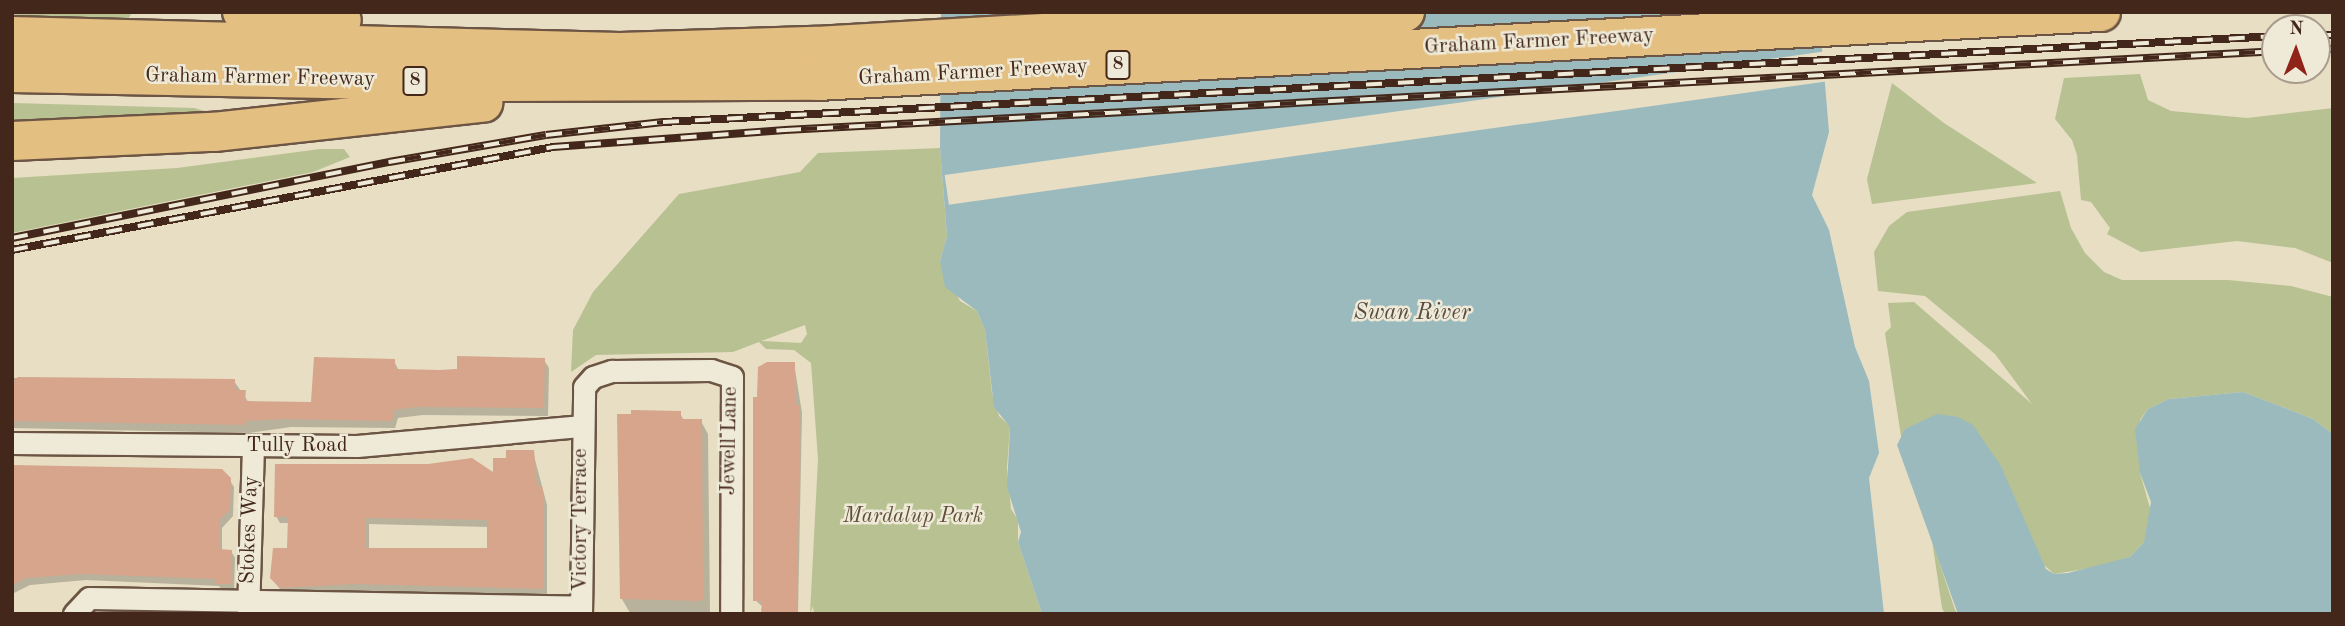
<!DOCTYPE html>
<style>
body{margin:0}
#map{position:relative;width:2345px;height:626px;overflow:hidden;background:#e7dec3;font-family:"Old Standard TT",serif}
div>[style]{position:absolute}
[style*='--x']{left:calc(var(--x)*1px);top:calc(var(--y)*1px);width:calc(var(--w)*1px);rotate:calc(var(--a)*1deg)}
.green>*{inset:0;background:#b8c192}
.water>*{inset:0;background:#9bbabe}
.pier>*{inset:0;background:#e7dec3;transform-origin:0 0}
.shadow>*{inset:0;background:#0003}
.building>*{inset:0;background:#d6a58b}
.roads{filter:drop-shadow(2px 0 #6c5544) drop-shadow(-2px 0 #6c5544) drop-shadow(0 2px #6c5544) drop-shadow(0 -2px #6c5544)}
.minor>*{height:21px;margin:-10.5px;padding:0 10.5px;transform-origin:10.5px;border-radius:10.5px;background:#efead8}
.motorway>*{height:38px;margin:-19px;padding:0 19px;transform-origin:19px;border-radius:19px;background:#e4bf82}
.rail>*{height:8px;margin-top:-4px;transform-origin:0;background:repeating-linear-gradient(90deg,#efead8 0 16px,#43271a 0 32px);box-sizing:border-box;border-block:2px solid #43271a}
span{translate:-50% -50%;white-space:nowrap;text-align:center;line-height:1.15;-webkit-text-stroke:5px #efead8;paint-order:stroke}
.shield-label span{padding:2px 5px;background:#efead8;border:2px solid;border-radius:5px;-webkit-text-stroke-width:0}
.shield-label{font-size:19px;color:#43271a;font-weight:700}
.street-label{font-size:21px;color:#43271a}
.park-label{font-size:21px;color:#604e38;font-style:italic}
.water-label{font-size:23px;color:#594c43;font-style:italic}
.frame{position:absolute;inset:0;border:14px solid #43271a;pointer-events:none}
.north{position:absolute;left:2261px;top:14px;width:70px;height:70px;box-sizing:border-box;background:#efead8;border:2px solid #aa9c8c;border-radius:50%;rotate:1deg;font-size:19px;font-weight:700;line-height:28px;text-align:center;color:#43271a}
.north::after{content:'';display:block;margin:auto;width:24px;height:32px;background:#8f2418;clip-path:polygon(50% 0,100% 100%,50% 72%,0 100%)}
</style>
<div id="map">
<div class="green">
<i style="clip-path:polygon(12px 12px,125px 12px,131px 14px,127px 21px,12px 18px)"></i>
<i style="clip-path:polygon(2140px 74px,2148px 100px,2171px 111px,2247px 118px,2333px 108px,2333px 263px,2295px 248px,2237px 241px,2141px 252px,2107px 234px,2110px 228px,2091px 202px,2081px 200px,2077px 155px,2072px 140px,2055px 119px,2064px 78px)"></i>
<i style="clip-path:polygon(1892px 83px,1944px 123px,2037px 183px,1872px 204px,1867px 179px)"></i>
<i style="clip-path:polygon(12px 103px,194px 108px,216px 114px,12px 121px)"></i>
<i style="clip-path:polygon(evenodd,940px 148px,947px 236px,940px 261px,960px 301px,977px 311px,985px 330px,992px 393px,999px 416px,1010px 426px,1007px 468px,1011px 509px,1018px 520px,1018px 542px,1042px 614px,814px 614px,813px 606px,810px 614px,818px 459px,811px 363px,794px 350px,766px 349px,759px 342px,733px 352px,596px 355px,571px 372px,573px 330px,593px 292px,679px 194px,800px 172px,818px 153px,940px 148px,805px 325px,807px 334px,801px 343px,761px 341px,805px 325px)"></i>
<i style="clip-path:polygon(320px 149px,344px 149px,350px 157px,313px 172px,12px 233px,12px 178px,177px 168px)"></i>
<i style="clip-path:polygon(2060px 191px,2071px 228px,2085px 253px,2104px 272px,2122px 280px,2228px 280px,2291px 286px,2333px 297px,2333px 434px,2313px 419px,2243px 392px,2169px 399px,2148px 409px,2140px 420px,2140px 473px,2152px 515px,2144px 542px,2130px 557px,2103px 566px,2054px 574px,1901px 436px,1885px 333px,1891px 327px,1888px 303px,1914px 302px,2032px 404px,1995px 354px,1925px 296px,1878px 291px,1874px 252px,1889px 226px,1907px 212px)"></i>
<i style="clip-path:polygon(1932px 540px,1955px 610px,1958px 614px,1945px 614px,1942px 608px)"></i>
</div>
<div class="water">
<i style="clip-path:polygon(941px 12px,1819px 12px,1829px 132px,1812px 195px,1829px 230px,1855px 347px,1869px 381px,1879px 453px,1869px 478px,1884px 614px,1042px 614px,1018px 542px,1021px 532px,1007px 487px,1010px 427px,994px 407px,985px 330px,977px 311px,945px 287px,940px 261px,947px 236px,940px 148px)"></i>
<i style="clip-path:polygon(2243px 392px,2313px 419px,2333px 434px,2333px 614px,1958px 614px,1897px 445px,1905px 429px,1937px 414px,1958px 417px,1973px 425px,2001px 466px,2046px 569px,2054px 574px,2068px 573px,2130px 557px,2144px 542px,2151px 502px,2140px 473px,2135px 429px,2148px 409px,2169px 399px)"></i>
</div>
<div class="pier">
<i style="left:1827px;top:51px;width:30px;height:891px;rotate:82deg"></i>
</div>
<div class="shadow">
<i style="clip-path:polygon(544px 360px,549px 368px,548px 416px,423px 415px,398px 418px,395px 428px,291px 427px,249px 433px,12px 428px,12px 378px,234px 381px,249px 403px,313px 404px,394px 361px,399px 371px,439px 371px)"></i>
<i style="clip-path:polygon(794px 363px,802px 413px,798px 614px,763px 614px,763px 607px,755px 600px,759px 399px)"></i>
<i style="clip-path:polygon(680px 413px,684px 421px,701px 421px,708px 434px,710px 612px,630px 613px,622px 599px)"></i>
<i style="clip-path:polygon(evenodd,533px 452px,547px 505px,547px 596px,285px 595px,271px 578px,289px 550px,289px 523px,280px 523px,276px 516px,495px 475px,508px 460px,533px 452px,369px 524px,489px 527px,489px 550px,369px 550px,369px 524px)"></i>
<i style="clip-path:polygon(12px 467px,229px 479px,234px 487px,233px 516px,222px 528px,222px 551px,231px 551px,235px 558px,234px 591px,222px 590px,219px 586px,86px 580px,30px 585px,12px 594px)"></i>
</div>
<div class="building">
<i style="clip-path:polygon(457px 356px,545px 358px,544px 408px,417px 407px,394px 410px,394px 419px,390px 421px,286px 419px,245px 421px,245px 425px,12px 421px,12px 382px,18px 377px,235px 379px,235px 390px,246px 390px,245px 401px,311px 402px,314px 357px,395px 359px,395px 369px,439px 370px,457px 369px)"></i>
<i style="clip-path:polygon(767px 362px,795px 362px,795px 405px,800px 405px,797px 614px,761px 614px,762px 601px,753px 601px,753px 397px,757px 397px,758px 367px)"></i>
<i style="clip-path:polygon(631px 410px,681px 411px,681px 419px,702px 419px,703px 583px,703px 599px,699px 601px,620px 599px,617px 414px,631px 414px)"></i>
<i style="clip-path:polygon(evenodd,506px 450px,534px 450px,537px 486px,542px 486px,544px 497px,544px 589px,356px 584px,280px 588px,270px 578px,273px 548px,287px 548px,288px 517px,274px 517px,275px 464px,428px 464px,472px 458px,493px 472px,493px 458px,506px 458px,506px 450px,366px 518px,487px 520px,487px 548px,365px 548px,366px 518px)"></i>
<i style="clip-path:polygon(12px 465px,222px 469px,231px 478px,230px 509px,219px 520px,219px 549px,232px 550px,231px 584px,216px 584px,216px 579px,82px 574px,26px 578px,12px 585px)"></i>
</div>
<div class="roads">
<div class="minor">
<i style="--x:12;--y:443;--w:345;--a:0.5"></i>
<i style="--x:357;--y:446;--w:224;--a:-5.1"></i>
<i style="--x:74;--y:614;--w:22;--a:-47"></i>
<i style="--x:89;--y:598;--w:492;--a:1"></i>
<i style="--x:248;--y:614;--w:168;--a:-88.3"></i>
<i style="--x:581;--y:614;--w:227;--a:-89.2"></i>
<i style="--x:584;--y:387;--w:13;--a:-48"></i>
<i style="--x:593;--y:377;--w:20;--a:-18"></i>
<i style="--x:612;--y:371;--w:99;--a:-0.6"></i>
<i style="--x:711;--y:370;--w:22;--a:18"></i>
<i style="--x:732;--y:377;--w:237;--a:90.2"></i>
</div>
<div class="motorway">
<i style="--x:242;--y:12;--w:100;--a:4.6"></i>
<i style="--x:12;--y:36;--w:608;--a:1.51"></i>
<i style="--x:620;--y:52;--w:196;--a:-1.8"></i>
<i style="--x:816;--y:46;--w:590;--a:-3.3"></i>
<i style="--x:12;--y:73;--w:470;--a:1.1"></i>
<i style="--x:482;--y:82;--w:335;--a:-0.2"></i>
<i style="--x:817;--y:81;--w:1286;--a:-3.08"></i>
<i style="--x:12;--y:141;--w:202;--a:-2.6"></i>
<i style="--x:214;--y:132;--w:271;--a:-6.2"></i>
</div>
</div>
<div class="rail">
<i style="--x:2317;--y:35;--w:16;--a:0"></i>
<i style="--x:2317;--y:50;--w:16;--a:-4"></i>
<i style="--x:12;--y:238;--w:385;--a:-11.4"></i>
<i style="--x:389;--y:162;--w:159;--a:-9.8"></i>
<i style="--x:546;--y:135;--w:118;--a:-6.3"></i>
<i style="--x:663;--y:122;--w:1614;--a:-3.05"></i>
<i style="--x:12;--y:250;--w:551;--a:-10.78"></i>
<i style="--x:553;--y:147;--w:233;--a:-4.2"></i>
<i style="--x:785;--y:130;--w:1492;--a:-3.03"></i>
</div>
<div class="shield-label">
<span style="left:1118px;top:65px">8</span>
<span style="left:415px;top:81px">8</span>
</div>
<div class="street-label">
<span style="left:1539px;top:42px;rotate:-3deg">Graham Farmer Freeway</span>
<span style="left:973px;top:73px;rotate:-3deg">Graham Farmer Freeway</span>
<span style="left:260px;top:78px;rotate:1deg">Graham Farmer Freeway</span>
<span style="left:730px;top:441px;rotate:-89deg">Jewell Lane</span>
<span style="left:297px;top:446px">Tully Road</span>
<span style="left:581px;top:520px;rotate:-90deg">Victory Terrace</span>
<span style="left:250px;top:530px;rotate:-88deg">Stokes Way</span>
</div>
<div class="park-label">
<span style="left:913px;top:517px">Mardalup Park</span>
</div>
<div class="water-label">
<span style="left:1412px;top:313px">Swan River</span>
</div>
<div class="frame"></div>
<div class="north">N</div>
</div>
